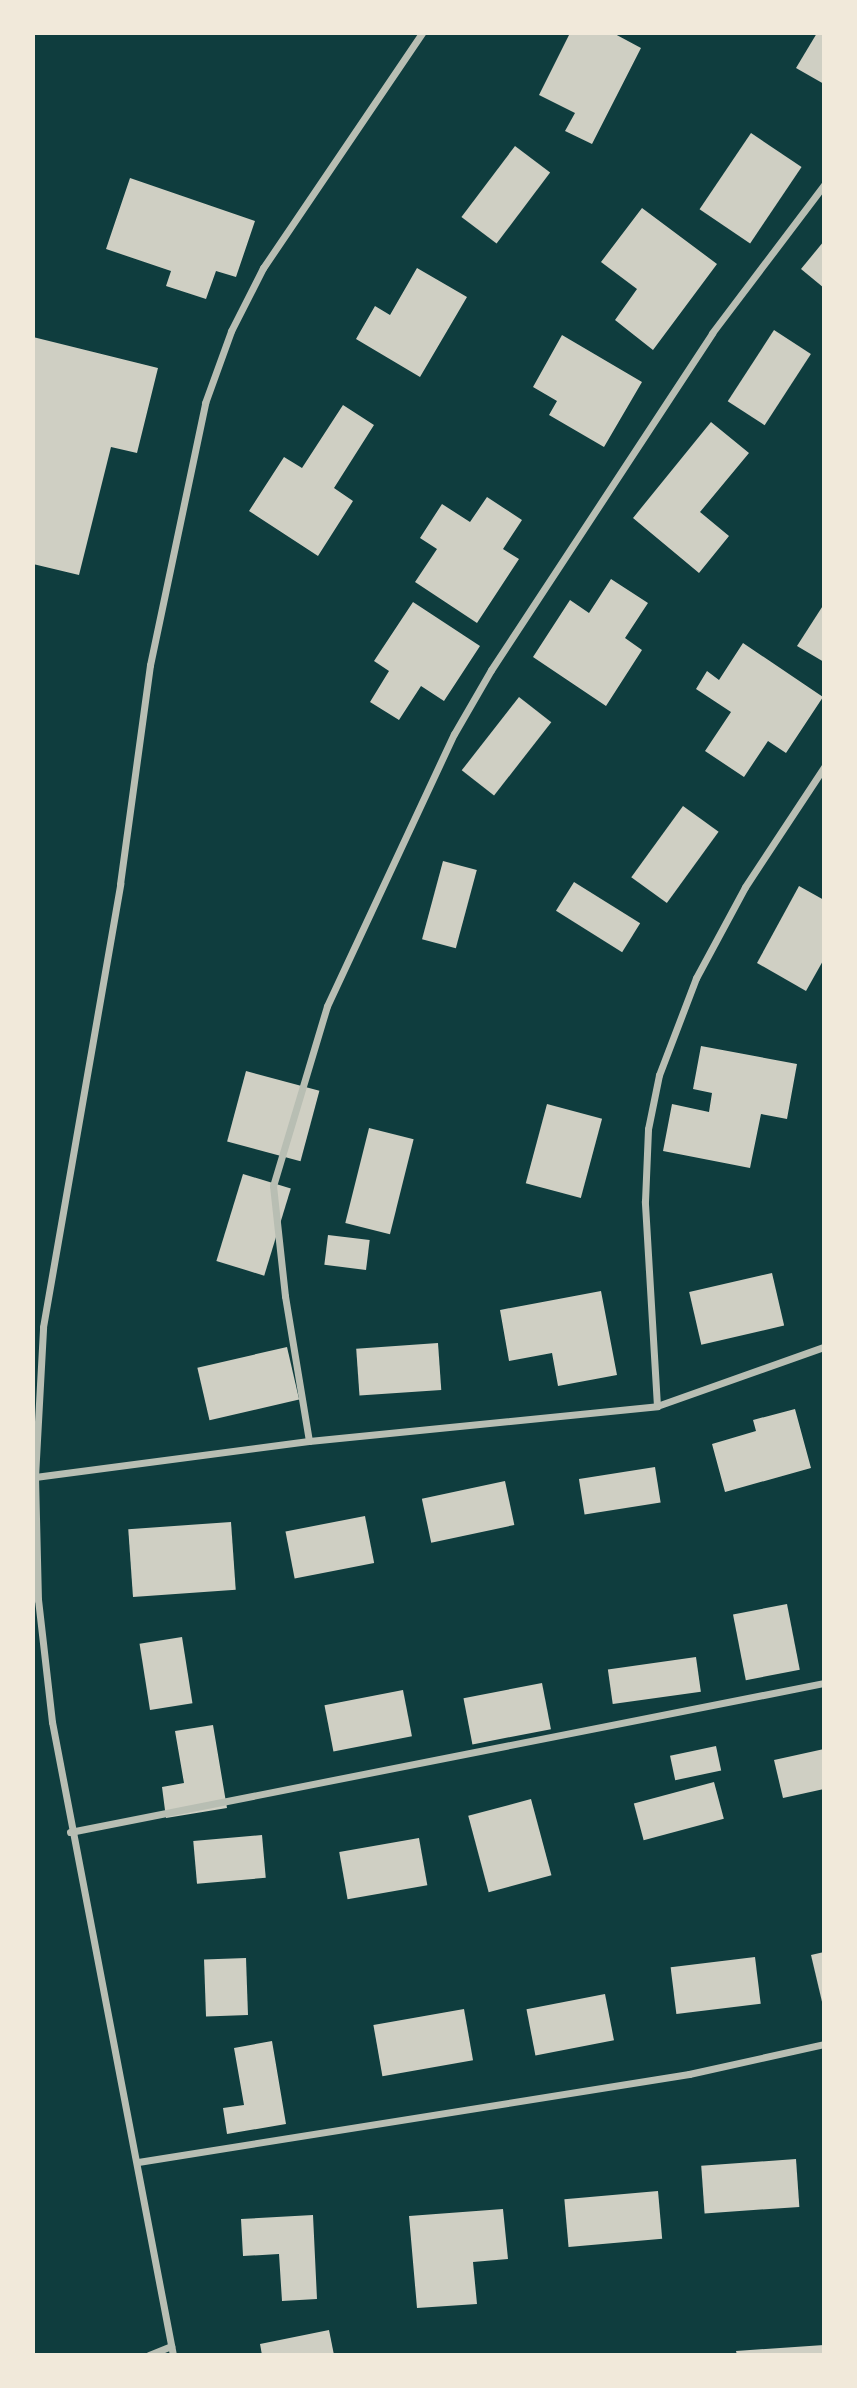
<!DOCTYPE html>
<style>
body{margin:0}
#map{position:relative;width:857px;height:2388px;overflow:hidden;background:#0f3d3e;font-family:"Libre Baskerville",serif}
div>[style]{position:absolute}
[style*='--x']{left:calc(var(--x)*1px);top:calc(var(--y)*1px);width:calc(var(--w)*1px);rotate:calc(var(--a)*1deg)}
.building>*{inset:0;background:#cfcfc3;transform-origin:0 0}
.minor>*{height:7px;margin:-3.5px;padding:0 3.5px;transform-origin:3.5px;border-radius:3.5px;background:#b8beb3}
span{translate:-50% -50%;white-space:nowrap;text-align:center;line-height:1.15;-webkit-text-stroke:5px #f1e9da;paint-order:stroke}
.frame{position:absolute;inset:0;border:35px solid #f1e9da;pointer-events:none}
</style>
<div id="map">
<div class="building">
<i style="clip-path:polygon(570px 33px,613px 33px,641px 48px,592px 144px,565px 131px,575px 113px,539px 95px)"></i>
<i style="clip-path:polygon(817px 33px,824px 33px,824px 84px,796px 68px)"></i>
<i style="left:751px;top:133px;width:61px;height:92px;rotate:34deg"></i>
<i style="left:515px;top:146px;width:44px;height:89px;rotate:37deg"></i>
<i style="clip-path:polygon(130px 178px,255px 221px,236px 277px,216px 271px,206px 299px,166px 286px,171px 271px,106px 249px)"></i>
<i style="clip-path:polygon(642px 208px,717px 264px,653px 350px,615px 320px,637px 289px,601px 262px)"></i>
<i style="clip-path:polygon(824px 241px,824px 288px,801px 269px)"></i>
<i style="clip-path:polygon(417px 268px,467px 297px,420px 377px,356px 339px,375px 306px,390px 315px)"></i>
<i style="left:774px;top:330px;width:44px;height:85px;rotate:33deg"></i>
<i style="clip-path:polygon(562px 335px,642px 382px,604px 447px,549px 415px,557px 401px,533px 387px)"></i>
<i style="clip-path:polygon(33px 337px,158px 368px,137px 453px,111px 447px,79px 575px,33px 564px)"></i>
<i style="clip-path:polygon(343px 405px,374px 425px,334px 488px,353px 501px,318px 556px,249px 511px,284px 457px,302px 468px)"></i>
<i style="clip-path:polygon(711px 422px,749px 453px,700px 512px,729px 536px,699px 573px,633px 518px)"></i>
<i style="clip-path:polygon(487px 497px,522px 520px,503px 549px,519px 559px,477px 623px,415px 582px,437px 549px,420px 538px,442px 504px,470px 522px)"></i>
<i style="clip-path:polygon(611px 579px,648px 603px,625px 638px,642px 650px,606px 706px,533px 657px,570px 600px,589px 613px)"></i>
<i style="clip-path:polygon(413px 602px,480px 646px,444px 701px,421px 686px,399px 720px,370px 702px,389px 671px,374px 661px)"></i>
<i style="clip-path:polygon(824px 604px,824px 662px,797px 646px)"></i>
<i style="clip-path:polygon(743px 643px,823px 697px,786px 753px,768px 741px,744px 777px,705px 751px,731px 712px,696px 689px,707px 671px,719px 680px)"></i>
<i style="left:519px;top:697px;width:41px;height:93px;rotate:38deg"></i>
<i style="left:683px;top:806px;width:44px;height:88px;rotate:36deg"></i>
<i style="left:443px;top:861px;width:35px;height:81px;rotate:15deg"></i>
<i style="left:574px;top:882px;width:78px;height:34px;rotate:32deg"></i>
<i style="clip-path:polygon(799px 886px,824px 900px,824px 959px,806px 991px,757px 963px)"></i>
<i style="clip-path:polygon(701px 1046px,797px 1064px,787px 1119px,761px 1114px,750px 1168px,663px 1151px,672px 1104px,709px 1112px,712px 1093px,693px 1089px)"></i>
<i style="left:246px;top:1071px;width:76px;height:73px;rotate:15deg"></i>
<i style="left:547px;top:1104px;width:57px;height:82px;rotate:15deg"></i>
<i style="left:369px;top:1128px;width:46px;height:98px;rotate:14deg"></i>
<i style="left:243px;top:1174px;width:50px;height:91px;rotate:17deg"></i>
<i style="left:328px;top:1235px;width:42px;height:30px;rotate:7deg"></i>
<i style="left:772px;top:1273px;width:54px;height:85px;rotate:77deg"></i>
<i style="clip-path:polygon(601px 1291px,617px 1375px,558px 1386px,552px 1353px,509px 1361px,500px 1310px)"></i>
<i style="left:438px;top:1343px;width:47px;height:82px;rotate:86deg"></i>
<i style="left:287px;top:1347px;width:54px;height:92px;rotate:77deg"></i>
<i style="clip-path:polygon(795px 1409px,811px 1468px,725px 1492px,712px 1444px,756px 1431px,753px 1420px)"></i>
<i style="left:655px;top:1467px;width:36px;height:77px;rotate:81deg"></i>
<i style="left:505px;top:1481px;width:45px;height:85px;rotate:78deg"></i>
<i style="left:365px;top:1516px;width:48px;height:81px;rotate:79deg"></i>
<i style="left:231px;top:1522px;width:68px;height:103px;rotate:86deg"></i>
<i style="left:787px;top:1604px;width:67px;height:55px;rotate:79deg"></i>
<i style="left:182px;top:1637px;width:67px;height:43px;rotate:81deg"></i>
<i style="left:696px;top:1657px;width:35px;height:89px;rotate:82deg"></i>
<i style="left:542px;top:1683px;width:47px;height:80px;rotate:79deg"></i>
<i style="left:403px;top:1690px;width:47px;height:80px;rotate:79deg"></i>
<i style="clip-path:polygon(213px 1725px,227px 1808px,166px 1818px,162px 1787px,184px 1783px,175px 1731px)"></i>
<i style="left:716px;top:1746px;width:25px;height:47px;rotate:78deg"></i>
<i style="clip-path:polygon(824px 1749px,824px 1789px,783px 1798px,774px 1760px)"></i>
<i style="left:714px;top:1782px;width:38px;height:83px;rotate:75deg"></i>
<i style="left:531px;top:1799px;width:79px;height:65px;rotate:75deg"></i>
<i style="left:262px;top:1835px;width:43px;height:69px;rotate:85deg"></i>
<i style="left:419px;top:1838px;width:48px;height:81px;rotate:80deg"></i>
<i style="clip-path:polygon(824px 1952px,824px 2006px,823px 2006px,811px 1955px)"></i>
<i style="left:755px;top:1957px;width:47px;height:85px;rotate:83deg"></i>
<i style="left:246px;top:1958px;width:57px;height:42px;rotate:88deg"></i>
<i style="left:605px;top:1994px;width:47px;height:80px;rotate:79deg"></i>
<i style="left:464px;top:2009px;width:52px;height:92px;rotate:80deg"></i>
<i style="clip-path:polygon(272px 2041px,286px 2124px,227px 2134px,223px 2108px,244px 2105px,234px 2048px)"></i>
<i style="left:796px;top:2159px;width:48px;height:95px;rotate:86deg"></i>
<i style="left:658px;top:2191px;width:48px;height:94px;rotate:85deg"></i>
<i style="clip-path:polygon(503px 2209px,508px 2259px,473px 2262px,477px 2304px,417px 2308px,409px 2216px)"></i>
<i style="clip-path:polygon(313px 2215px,317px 2299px,282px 2301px,279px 2254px,243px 2256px,241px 2219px)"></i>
<i style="clip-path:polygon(329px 2330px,334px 2355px,262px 2355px,260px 2344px)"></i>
<i style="clip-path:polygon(824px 2345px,824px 2355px,737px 2355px,736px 2351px)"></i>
</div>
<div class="minor">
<i style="--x:657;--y:1406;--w:205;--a:-93.4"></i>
<i style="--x:645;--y:1201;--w:72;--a:-87.6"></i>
<i style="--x:648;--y:1129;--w:55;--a:-78.5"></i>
<i style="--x:659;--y:1075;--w:104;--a:-69.1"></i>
<i style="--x:696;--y:978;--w:103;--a:-61.7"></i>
<i style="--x:745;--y:887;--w:144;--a:-56.6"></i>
<i style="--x:309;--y:1441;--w:147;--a:-99.4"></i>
<i style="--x:285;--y:1296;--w:111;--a:-96.2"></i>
<i style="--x:273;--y:1186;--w:188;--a:-73.3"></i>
<i style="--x:327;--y:1006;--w:300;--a:-65"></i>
<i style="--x:454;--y:734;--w:74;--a:-60"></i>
<i style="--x:491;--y:670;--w:403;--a:-56.7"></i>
<i style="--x:712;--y:333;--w:186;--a:-52.9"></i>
<i style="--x:35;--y:1477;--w:276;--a:-7.5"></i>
<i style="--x:309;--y:1441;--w:350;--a:-5.7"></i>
<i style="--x:657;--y:1406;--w:177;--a:-19.5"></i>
<i style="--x:70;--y:1832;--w:769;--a:-11.18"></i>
<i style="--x:138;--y:2162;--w:558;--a:-9.07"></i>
<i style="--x:689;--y:2074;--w:138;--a:-12.5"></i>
<i style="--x:149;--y:2355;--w:24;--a:-22"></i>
<i style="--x:173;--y:2355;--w:644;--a:-100.82"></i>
<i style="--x:52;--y:1722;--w:123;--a:-96.5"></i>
<i style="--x:38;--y:1600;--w:123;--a:-91.4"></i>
<i style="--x:35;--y:1477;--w:150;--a:-86.9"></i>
<i style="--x:43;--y:1327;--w:450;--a:-80.1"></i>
<i style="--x:120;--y:884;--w:221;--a:-82.2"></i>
<i style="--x:150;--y:665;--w:268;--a:-78.1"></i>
<i style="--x:205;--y:403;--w:77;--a:-70.1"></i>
<i style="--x:231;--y:331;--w:71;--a:-63.1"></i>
<i style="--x:263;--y:268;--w:284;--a:-55.9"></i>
</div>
<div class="frame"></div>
</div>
